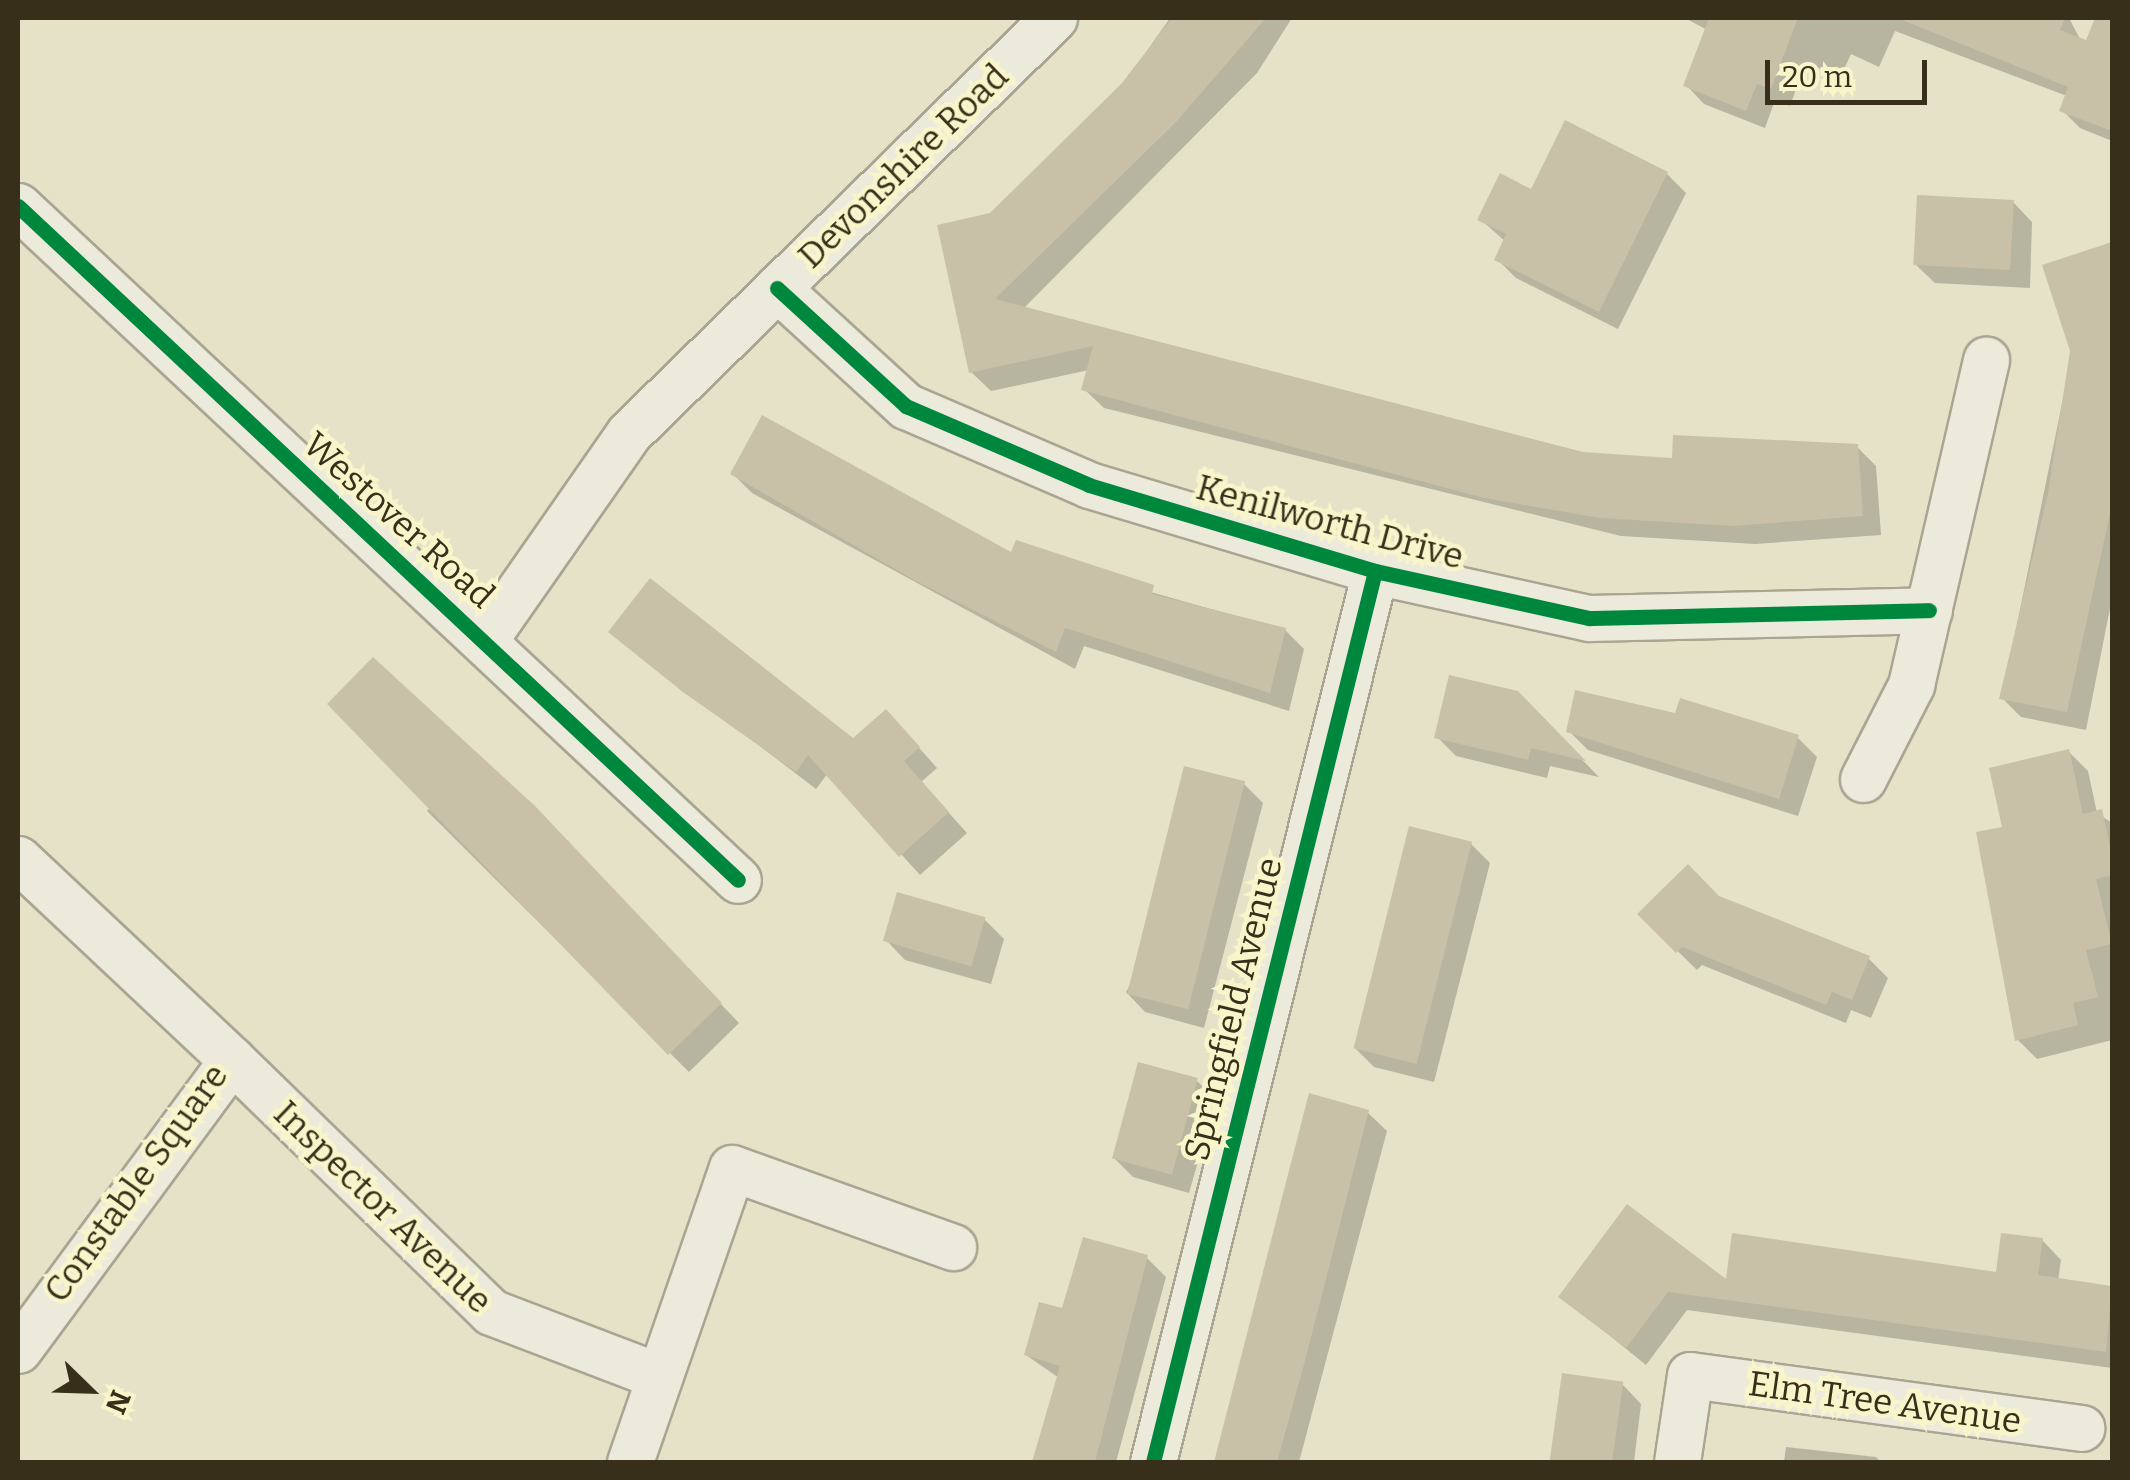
<!DOCTYPE html>
<style>
body{margin:0}
#map{position:relative;width:2130px;height:1480px;overflow:hidden;background:#e5e2c8;font-family:Bitter,serif}
div>[style]{position:absolute}
[style*='--x']{left:calc(var(--x)*1px);top:calc(var(--y)*1px);width:calc(var(--w)*1px);rotate:calc(var(--a)*1deg)}
.shadow>*{inset:0;background:#0003}
.building>*{inset:0;background:#c9c0a8;transform-origin:0 0}
.roads{filter:drop-shadow(2px 0 #a9a592) drop-shadow(-2px 0 #a9a592) drop-shadow(0 2px #a9a592) drop-shadow(0 -2px #a9a592)}
.street>*{height:45px;margin:-22.5px;padding:0 22.5px;transform-origin:22.5px;border-radius:22.5px;background:#eceadb}
.cycleway>*{height:15px;margin:-7.5px;padding:0 7.5px;transform-origin:7.5px;border-radius:7.5px;background:#00873e}
span{translate:-50% -50%;white-space:nowrap;text-align:center;line-height:1.15;-webkit-text-stroke:9px #f8f5cb;paint-order:stroke}
.street-label{font-size:35px;color:#382f1a}
.frame{position:absolute;inset:0;border:20px solid #382f1a;pointer-events:none}
.north{position:absolute;left:40px;top:1340px;width:100px;height:100px;-webkit-text-stroke:8px #f8f5cb;paint-order:stroke;rotate:113deg;font-size:28px;font-weight:700;line-height:40px;text-align:center;color:#382f1a}
.north::after{content:'';display:block;margin:auto;width:35px;height:45px;background:#382f1a;clip-path:polygon(50% 0,100% 100%,50% 72%,0 100%)}
.scale{position:absolute;left:1765px;top:60px;width:162px;height:45px;box-sizing:border-box;border:5px solid #382f1a;border-top:0;padding-left:12px;font-size:30px;line-height:35px;white-space:nowrap;color:#382f1a;-webkit-text-stroke:8px #f8f5cb;paint-order:stroke}
</style>
<div id="map">
<div class="shadow">
<i style="clip-path:polygon(1170px 18px,1292px 18px,1257px 73px,1023px 309px,1583px 455px,1674px 461px,1856px 446px,1876px 466px,1881px 535px,1755px 544px,1621px 536px,1104px 408px,1084px 389px,1089px 370px,991px 391px,971px 372px,991px 215px,1123px 85px)"></i>
<i style="clip-path:polygon(1685px 18px,2069px 18px,2081px 41px,2112px 53px,2112px 141px,2080px 128px,2062px 110px,2067px 96px,1895px 31px,1879px 67px,1851px 54px,1840px 78px,1806px 62px,1790px 106px,1775px 100px,1765px 128px,1704px 104px,1686px 85px,1707px 30px)"></i>
<i style="clip-path:polygon(1667px 174px,1686px 193px,1618px 329px,1516px 278px,1497px 259px,1506px 242px,1480px 219px,1532px 192px)"></i>
<i style="clip-path:polygon(2013px 202px,2032px 222px,2030px 288px,1935px 283px,1915px 264px)"></i>
<i style="clip-path:polygon(2105px 247px,2112px 369px,2093px 376px)"></i>
<i style="clip-path:polygon(2064px 394px,2112px 402px,2112px 598px,2086px 730px,2021px 717px,2002px 698px)"></i>
<i style="clip-path:polygon(733px 474px,1285px 630px,1304px 649px,1289px 711px,1084px 646px,1075px 669px,752px 493px)"></i>
<i style="clip-path:polygon(611px 632px,853px 741px,905px 732px,937px 768px,921px 782px,967px 833px,920px 875px,828px 773px,816px 789px)"></i>
<i style="clip-path:polygon(1517px 693px,1599px 777px,1550px 766px,1547px 778px,1456px 756px,1437px 737px)"></i>
<i style="clip-path:polygon(1676px 716px,1797px 737px,1817px 757px,1798px 816px,1588px 750px,1569px 731px)"></i>
<i style="clip-path:polygon(2069px 752px,2088px 771px,2097px 813px,2112px 823px,2112px 1040px,2037px 1059px,2018px 1040px,2006px 829px)"></i>
<i style="clip-path:polygon(1243px 783px,1263px 803px,1204px 1028px,1145px 1012px,1126px 992px)"></i>
<i style="clip-path:polygon(433px 804px,554px 829px,739px 1023px,689px 1072px,427px 811px)"></i>
<i style="clip-path:polygon(1471px 844px,1490px 863px,1434px 1082px,1374px 1067px,1355px 1048px)"></i>
<i style="clip-path:polygon(1718px 899px,1868px 958px,1888px 978px,1871px 1018px,1851px 1010px,1846px 1023px,1702px 965px,1697px 970px,1640px 914px)"></i>
<i style="clip-path:polygon(984px 919px,1004px 939px,991px 984px,905px 960px,886px 940px)"></i>
<i style="clip-path:polygon(1196px 1080px,1216px 1099px,1189px 1193px,1133px 1177px,1114px 1158px)"></i>
<i style="clip-path:polygon(1311px 1096px,1367px 1112px,1387px 1131px,1299px 1462px,1215px 1462px)"></i>
<i style="clip-path:polygon(2042px 1240px,2061px 1260px,2058px 1281px,2112px 1288px,2112px 1368px,1687px 1310px,1646px 1365px,1562px 1297px,1998px 1275px)"></i>
<i style="clip-path:polygon(1147px 1258px,1166px 1277px,1116px 1462px,1035px 1462px,1059px 1378px,1026px 1355px,1064px 1311px)"></i>
<i style="clip-path:polygon(1564px 1376px,1622px 1384px,1641px 1404px,1634px 1462px,1553px 1462px)"></i>
<i style="clip-path:polygon(1786px 1447px,1876px 1457px,1881px 1462px,1784px 1462px)"></i>
</div>
<div class="building">
<i style="clip-path:polygon(1172px 18px,1266px 18px,1177px 121px,995px 299px,1583px 452px,1672px 458px,1673px 435px,1858px 444px,1863px 516px,1734px 526px,1600px 518px,1484px 498px,1081px 390px,1093px 346px,969px 373px,937px 225px,990px 213px,1122px 83px)"></i>
<i style="clip-path:polygon(1709px 18px,1798px 18px,1771px 89px,1757px 84px,1746px 111px,1683px 86px)"></i>
<i style="clip-path:polygon(1897px 18px,2065px 18px,2060px 30px,2086px 40px,2095px 18px,2112px 18px,2112px 131px,2059px 111px,2068px 87px)"></i>
<i style="clip-path:polygon(1565px 120px,1668px 172px,1599px 312px,1494px 260px,1506px 234px,1477px 220px,1500px 173px,1531px 189px)"></i>
<i style="left:1917px;top:195px;width:97px;height:70px;rotate:3deg"></i>
<i style="clip-path:polygon(2112px 242px,2112px 504px,2067px 712px,1999px 699px,2048px 493px,2070px 351px,2042px 265px)"></i>
<i style="clip-path:polygon(762px 415px,1011px 552px,1016px 540px,1154px 585px,1152px 594px,1286px 628px,1270px 693px,1065px 628px,1056px 652px,916px 581px,730px 474px)"></i>
<i style="clip-path:polygon(650px 578px,853px 738px,886px 709px,920px 747px,904px 761px,949px 812px,899px 857px,808px 755px,796px 772px,683px 692px,608px 632px)"></i>
<i style="clip-path:polygon(373px 657px,535px 806px,722px 1003px,668px 1055px,327px 704px)"></i>
<i style="clip-path:polygon(1449px 675px,1518px 691px,1586px 761px,1531px 748px,1528px 760px,1434px 738px)"></i>
<i style="clip-path:polygon(1575px 690px,1675px 713px,1680px 698px,1799px 735px,1779px 799px,1566px 732px)"></i>
<i style="clip-path:polygon(2069px 749px,2083px 814px,2102px 809px,2112px 856px,2112px 875px,2096px 879px,2112px 944px,2086px 950px,2098px 997px,2073px 1003px,2078px 1025px,2015px 1041px,1976px 832px,2002px 827px,1989px 768px)"></i>
<i style="left:1184px;top:766px;width:63px;height:235px;rotate:14deg"></i>
<i style="left:1409px;top:826px;width:65px;height:229px;rotate:14deg"></i>
<i style="clip-path:polygon(1688px 864px,1719px 896px,1870px 956px,1852px 1000px,1832px 992px,1826px 1005px,1682px 947px,1676px 953px,1637px 914px)"></i>
<i style="left:897px;top:892px;width:92px;height:51px;rotate:16deg"></i>
<i style="left:1138px;top:1062px;width:62px;height:100px;rotate:15deg"></i>
<i style="clip-path:polygon(1309px 1093px,1369px 1110px,1305px 1361px,1277px 1462px,1214px 1462px)"></i>
<i style="clip-path:polygon(1627px 1204px,1726px 1279px,1732px 1233px,1996px 1272px,2001px 1233px,2043px 1238px,2038px 1275px,2112px 1286px,2106px 1352px,1668px 1292px,1626px 1348px,1558px 1297px)"></i>
<i style="clip-path:polygon(1083px 1237px,1148px 1255px,1095px 1462px,1032px 1462px,1060px 1366px,1024px 1355px,1039px 1302px,1062px 1308px)"></i>
<i style="left:1562px;top:1373px;width:62px;height:90px;rotate:8deg"></i>
</div>
<div class="roads">
<div class="street">
<i style="--x:18;--y:206;--w:986;--a:43.11"></i>
<i style="--x:777;--y:288;--w:175;--a:42.5"></i>
<i style="--x:906;--y:406;--w:199;--a:23.3"></i>
<i style="--x:1089;--y:485;--w:299;--a:16.7"></i>
<i style="--x:1375;--y:571;--w:219;--a:12.4"></i>
<i style="--x:1589;--y:618;--w:340;--a:-1.3"></i>
<i style="--x:486;--y:638;--w:250;--a:-55.1"></i>
<i style="--x:629;--y:433;--w:594;--a:-44.32"></i>
<i style="--x:1863;--y:779;--w:106;--a:-62.9"></i>
<i style="--x:1911;--y:685;--w:334;--a:-77"></i>
<i style="--x:18;--y:859;--w:294;--a:43.2"></i>
<i style="--x:232;--y:1060;--w:360;--a:126.4"></i>
<i style="--x:232;--y:1060;--w:361;--a:44.2"></i>
<i style="--x:491;--y:1312;--w:180;--a:20.9"></i>
<i style="--x:630;--y:1462;--w:311;--a:-70.9"></i>
<i style="--x:732;--y:1168;--w:235;--a:19.7"></i>
<i style="--x:1153;--y:1462;--w:918;--a:-76.01"></i>
<i style="--x:1677;--y:1462;--w:88;--a:-81.5"></i>
<i style="--x:1690;--y:1375;--w:395;--a:7.7"></i>
</div>
</div>
<div class="cycleway">
<i style="--x:18;--y:206;--w:986;--a:43.11"></i>
<i style="--x:777;--y:288;--w:175;--a:42.5"></i>
<i style="--x:906;--y:406;--w:199;--a:23.3"></i>
<i style="--x:1089;--y:485;--w:299;--a:16.7"></i>
<i style="--x:1375;--y:571;--w:219;--a:12.4"></i>
<i style="--x:1589;--y:618;--w:340;--a:-1.3"></i>
<i style="--x:1153;--y:1462;--w:918;--a:-76.01"></i>
</div>
<div class="street-label">
<span style="left:903px;top:166px;rotate:-44deg">Devonshire Road</span>
<span style="left:399px;top:520px;rotate:42deg">Westover Road</span>
<span style="left:1330px;top:522px;rotate:15deg">Kenilworth Drive</span>
<span style="left:1233px;top:1009px;rotate:-76deg">Springfield Avenue</span>
<span style="left:136px;top:1183px;rotate:-54deg">Constable Square</span>
<span style="left:383px;top:1207px;rotate:44deg">Inspector Avenue</span>
<span style="left:1885px;top:1402px;rotate:8deg">Elm Tree Avenue</span>
</div>
<div class="frame"></div>
<div class="north">N</div>
<div class="scale">20 m</div>
</div>
